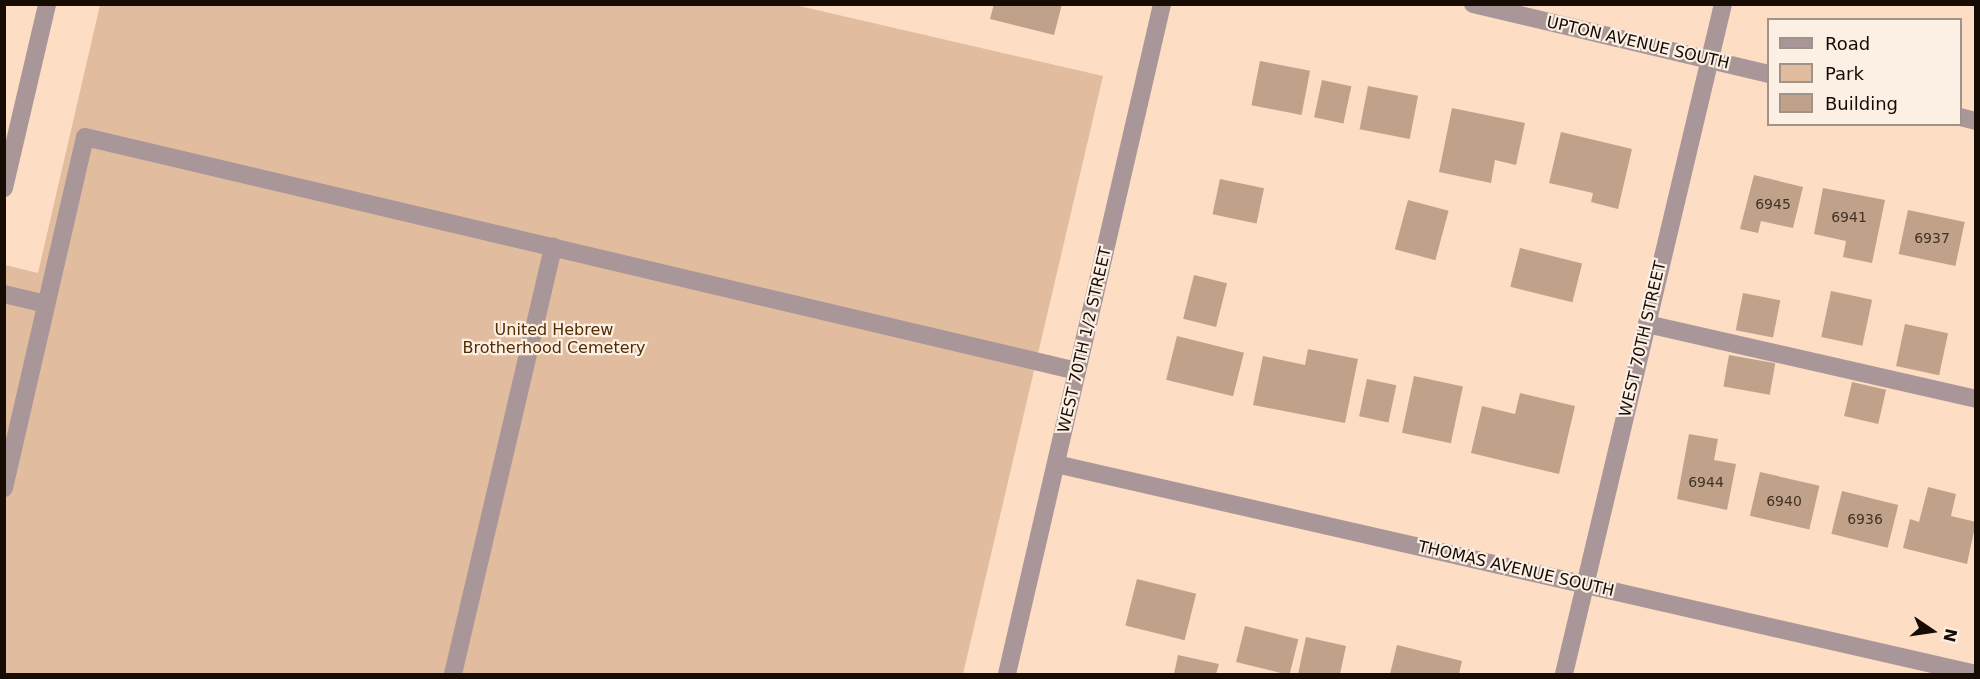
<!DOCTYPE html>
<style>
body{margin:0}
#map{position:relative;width:1980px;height:679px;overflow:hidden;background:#fdddc4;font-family:"DejaVu Sans",sans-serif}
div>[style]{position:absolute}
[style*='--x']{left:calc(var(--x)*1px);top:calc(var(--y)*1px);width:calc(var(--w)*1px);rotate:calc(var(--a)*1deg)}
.green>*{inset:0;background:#e1bc9e}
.building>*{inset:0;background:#c0a28a;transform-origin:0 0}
.service>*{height:18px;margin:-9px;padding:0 9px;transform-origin:9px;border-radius:9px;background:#a99698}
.minor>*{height:18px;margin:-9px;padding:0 9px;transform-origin:9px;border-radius:9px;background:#a99698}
.tertiary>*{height:18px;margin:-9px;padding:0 9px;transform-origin:9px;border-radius:9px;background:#a99698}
span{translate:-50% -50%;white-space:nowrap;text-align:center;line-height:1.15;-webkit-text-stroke:4.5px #fcefe4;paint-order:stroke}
.number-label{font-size:14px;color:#403226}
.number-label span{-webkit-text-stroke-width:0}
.street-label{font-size:16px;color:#160c04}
.park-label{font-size:16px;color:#522c02}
.frame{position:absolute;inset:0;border:6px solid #160c04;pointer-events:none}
.legend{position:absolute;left:1767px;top:18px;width:195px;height:108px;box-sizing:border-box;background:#fcefe4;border:2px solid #a0948a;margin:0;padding:8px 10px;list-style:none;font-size:18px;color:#160c04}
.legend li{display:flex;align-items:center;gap:12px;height:30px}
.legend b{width:30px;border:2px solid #a0948a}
.north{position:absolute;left:1902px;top:601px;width:60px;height:60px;-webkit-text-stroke:4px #fcefe4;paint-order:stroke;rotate:103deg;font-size:16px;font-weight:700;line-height:24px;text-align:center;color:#160c04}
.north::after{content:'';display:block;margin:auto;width:21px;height:27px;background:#160c04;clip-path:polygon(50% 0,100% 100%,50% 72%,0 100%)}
</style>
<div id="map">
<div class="green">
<i style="clip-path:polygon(100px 5px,795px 5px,1103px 76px,963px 674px,5px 674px,5px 265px,38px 273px)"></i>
</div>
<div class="building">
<i style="clip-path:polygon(994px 4px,1062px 4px,1054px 35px,990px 19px)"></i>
<i style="left:1260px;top:61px;width:51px;height:45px;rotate:11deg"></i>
<i style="left:1322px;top:80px;width:30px;height:38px;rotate:12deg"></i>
<i style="left:1368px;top:86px;width:51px;height:44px;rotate:11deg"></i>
<i style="clip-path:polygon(1452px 108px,1525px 123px,1516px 165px,1495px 160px,1491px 183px,1439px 172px)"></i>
<i style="clip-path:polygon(1561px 132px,1632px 149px,1618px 209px,1591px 202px,1593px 193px,1549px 183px)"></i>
<i style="clip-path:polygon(1754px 175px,1803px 187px,1793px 228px,1761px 221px,1758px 233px,1740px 229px)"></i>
<i style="left:1220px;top:179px;width:45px;height:36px;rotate:12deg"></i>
<i style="clip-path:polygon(1823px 188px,1885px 200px,1872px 263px,1843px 257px,1846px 241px,1814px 234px)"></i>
<i style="left:1408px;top:200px;width:42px;height:51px;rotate:15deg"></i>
<i style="left:1908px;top:210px;width:58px;height:45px;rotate:12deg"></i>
<i style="left:1520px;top:248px;width:64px;height:40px;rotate:14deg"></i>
<i style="left:1194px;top:275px;width:34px;height:45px;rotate:14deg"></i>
<i style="left:1831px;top:291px;width:42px;height:47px;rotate:12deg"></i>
<i style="left:1743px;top:293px;width:38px;height:38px;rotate:11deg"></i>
<i style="left:1905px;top:324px;width:44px;height:43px;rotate:12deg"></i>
<i style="left:1177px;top:336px;width:69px;height:45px;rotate:14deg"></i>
<i style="clip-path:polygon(1308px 349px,1358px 359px,1345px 423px,1253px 405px,1263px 356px,1305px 365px)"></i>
<i style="left:1729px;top:355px;width:47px;height:32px;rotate:10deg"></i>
<i style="left:1414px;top:376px;width:50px;height:58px;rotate:12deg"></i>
<i style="left:1367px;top:379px;width:30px;height:38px;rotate:12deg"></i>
<i style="left:1852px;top:382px;width:35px;height:35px;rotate:13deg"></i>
<i style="clip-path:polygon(1520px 393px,1575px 406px,1559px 474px,1471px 453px,1482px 406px,1515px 414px)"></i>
<i style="clip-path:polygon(1689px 434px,1718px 439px,1714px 460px,1736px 464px,1727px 510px,1677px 499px)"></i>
<i style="left:1760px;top:472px;width:61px;height:45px;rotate:13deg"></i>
<i style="clip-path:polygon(1928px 487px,1956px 494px,1951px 516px,1976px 522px,1967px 564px,1903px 548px,1910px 519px,1919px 522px)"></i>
<i style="left:1842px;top:491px;width:58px;height:44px;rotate:14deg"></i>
<i style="left:1137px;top:579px;width:61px;height:48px;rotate:14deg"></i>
<i style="left:1245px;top:626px;width:55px;height:37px;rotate:14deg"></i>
<i style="clip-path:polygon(1306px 637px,1346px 646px,1340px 674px,1298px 674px)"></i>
<i style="clip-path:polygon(1397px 645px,1462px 661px,1459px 674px,1390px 674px)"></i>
<i style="clip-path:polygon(1178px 655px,1219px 664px,1216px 674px,1174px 674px)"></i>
</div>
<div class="service">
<i style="--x:4;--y:294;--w:43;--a:13.4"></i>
<i style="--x:1647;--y:324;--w:337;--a:12.8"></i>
<i style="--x:4;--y:488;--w:360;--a:-77"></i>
<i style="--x:85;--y:137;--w:1019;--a:13.27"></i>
<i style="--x:453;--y:674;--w:439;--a:-76.8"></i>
</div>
<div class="minor">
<i style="--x:1473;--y:4;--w:303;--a:13.3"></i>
<i style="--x:1960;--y:117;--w:16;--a:14"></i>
<i style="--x:4;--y:188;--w:189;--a:-76.8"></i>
<i style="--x:1056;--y:464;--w:944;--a:12.86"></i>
<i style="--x:1007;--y:674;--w:688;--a:-76.97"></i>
</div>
<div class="tertiary">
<i style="--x:1564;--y:674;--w:689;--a:-76.65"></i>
</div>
<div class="number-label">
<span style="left:1773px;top:204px">6945</span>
<span style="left:1849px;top:217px">6941</span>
<span style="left:1932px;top:238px">6937</span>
<span style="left:1706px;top:482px">6944</span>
<span style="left:1784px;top:501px">6940</span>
<span style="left:1865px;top:519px">6936</span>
</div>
<div class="street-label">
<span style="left:1638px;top:43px;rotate:13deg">UPTON AVENUE SOUTH</span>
<span style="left:1643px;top:339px;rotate:-77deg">WEST 70TH STREET</span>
<span style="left:1085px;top:340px;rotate:-77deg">WEST 70TH 1/2 STREET</span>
<span style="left:1516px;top:569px;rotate:13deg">THOMAS AVENUE SOUTH</span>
</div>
<div class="park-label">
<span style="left:554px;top:339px">United Hebrew<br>Brotherhood Cemetery</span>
</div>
<div class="frame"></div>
<ul class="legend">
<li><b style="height:8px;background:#a99698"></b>Road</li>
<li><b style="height:16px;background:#e1bc9e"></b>Park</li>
<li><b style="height:16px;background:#c0a28a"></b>Building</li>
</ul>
<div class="north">N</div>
</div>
